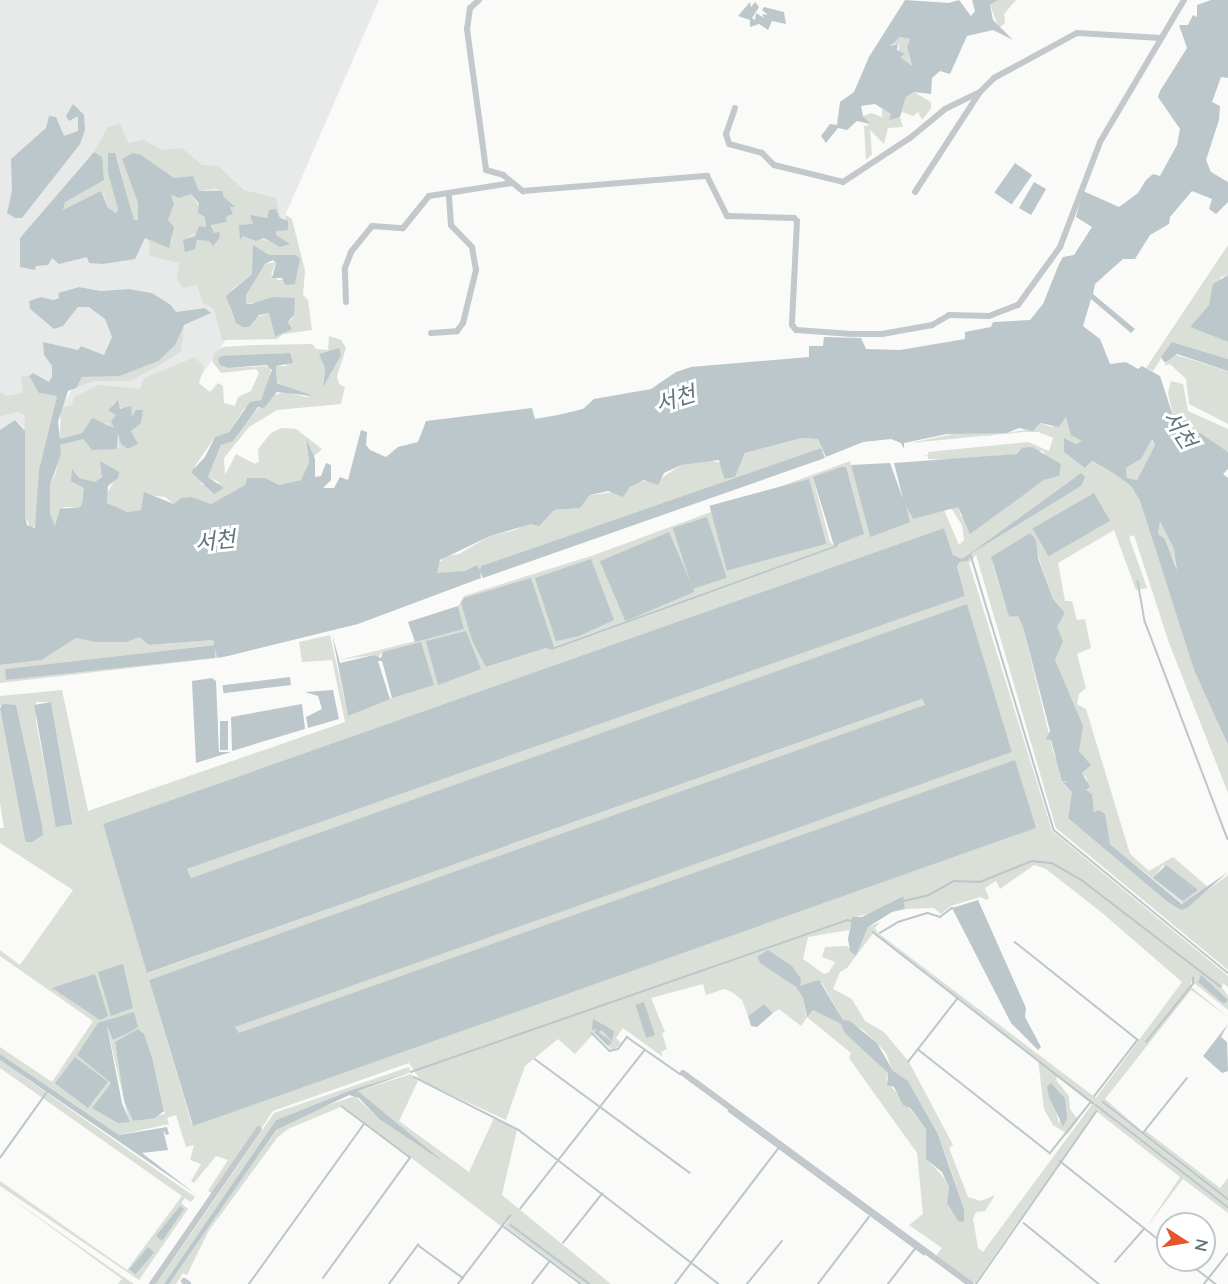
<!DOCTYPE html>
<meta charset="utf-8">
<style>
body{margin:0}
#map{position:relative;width:1228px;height:1284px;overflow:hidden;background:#fafaf8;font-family:Lato,"Noto Sans KR",sans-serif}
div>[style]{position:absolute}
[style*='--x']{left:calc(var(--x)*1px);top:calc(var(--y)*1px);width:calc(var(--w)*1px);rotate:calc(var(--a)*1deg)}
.built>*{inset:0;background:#e8e9e9}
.green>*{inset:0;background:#dadfd7}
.water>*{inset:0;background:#bbc7cb;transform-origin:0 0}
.stream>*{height:1.5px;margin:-0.75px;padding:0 0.75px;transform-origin:0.75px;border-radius:0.75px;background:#bbc7cb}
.street>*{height:6px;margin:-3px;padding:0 3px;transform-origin:3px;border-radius:3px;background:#c3c8cc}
span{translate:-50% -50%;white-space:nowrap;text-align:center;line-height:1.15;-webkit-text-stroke:6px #fff;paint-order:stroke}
.water-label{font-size:22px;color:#60757c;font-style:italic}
.north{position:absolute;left:1156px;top:1212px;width:60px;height:60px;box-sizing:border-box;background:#fff;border:2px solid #c1c8cd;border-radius:50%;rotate:102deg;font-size:16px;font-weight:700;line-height:24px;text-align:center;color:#657683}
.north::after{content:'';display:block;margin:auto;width:21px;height:27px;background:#e4572e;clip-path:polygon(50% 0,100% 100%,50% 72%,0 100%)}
</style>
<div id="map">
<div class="built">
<i style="clip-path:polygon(0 0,379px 0,240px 319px,140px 465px,50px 513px,50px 484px,63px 442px,83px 439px,92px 450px,117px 449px,118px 433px,121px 444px,128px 449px,138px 444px,131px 432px,141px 423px,143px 410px,136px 410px,132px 417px,131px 406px,120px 409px,117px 400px,108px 410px,116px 415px,111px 421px,115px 428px,92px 418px,82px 433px,60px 439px,61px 408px,79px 378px,96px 374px,120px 376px,158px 361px,175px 345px,184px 325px,210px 313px,205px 308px,176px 312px,170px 303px,152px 293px,128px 289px,101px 291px,79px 287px,58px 293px,59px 298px,54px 300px,41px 297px,29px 301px,30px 309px,54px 329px,63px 326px,78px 307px,89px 306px,105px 319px,112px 337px,104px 355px,82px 346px,78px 351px,43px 342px,44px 355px,52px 366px,52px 377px,49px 382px,33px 373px,29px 376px,39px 393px,57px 396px,39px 470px,38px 522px,31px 529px,25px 516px,23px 481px,25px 430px,16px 420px,0 430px)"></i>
</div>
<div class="green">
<i style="clip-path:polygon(998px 0,1016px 0,1004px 14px,1005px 23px,999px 28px,990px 5px)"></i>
<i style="clip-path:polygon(900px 37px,910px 39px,907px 47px,912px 67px,899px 57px,899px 44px,890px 45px)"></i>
<i style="clip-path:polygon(914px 92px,931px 102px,931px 109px,922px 120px,918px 112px,913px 116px,902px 112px,906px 97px)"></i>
<i style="clip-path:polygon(882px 109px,900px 117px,903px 127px,888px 128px,884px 144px,870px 130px,872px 154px,866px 160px,864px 126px,869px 125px,863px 116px,871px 113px,882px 117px)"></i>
<i style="clip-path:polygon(evenodd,120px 124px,128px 143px,144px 140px,162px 150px,182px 148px,202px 165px,218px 166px,244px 190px,276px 198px,279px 212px,276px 209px,267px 217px,257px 218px,253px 225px,240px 225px,241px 239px,243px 236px,276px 243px,276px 231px,281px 230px,286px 215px,292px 219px,305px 271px,303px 295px,308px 300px,312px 330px,283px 334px,277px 339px,222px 340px,214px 309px,203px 303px,197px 285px,183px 288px,177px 279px,179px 263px,150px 256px,149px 237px,164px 246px,173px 241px,168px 220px,174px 204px,170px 195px,179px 198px,191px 194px,205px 217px,206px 227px,188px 237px,185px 252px,197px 240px,209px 241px,212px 245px,213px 222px,227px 216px,230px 207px,234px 207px,216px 188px,199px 191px,193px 176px,174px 178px,155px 165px,122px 159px,138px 203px,139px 215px,138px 220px,134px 220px,118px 161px,115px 153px,109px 153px,108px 173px,118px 209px,115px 213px,108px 208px,104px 193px,63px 211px,65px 202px,104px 180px,103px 166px,94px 152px,108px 127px,120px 124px,253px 245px,269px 256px,292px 257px,298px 266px,294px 279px,278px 280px,271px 275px,276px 262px,265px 264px,246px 295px,246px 304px,283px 299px,293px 318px,288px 322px,291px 329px,275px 337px,269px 313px,253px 318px,249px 327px,236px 323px,229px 307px,232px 289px,253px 273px,253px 245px)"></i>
<i style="clip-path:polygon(1228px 245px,1228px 275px,1221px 277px,1209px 305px,1190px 327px,1228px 342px,1228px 359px,1172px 342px,1153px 371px,1146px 368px)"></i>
<i style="clip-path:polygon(184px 325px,181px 351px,165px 362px,130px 381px,94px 381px,76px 388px,82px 377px,120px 376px,150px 364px,171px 347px)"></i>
<i style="clip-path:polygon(evenodd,329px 336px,341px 340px,346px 348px,337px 376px,339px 384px,345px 387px,341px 404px,277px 410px,249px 427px,224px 458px,225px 475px,236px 454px,255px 464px,259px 461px,258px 449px,271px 433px,281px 428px,296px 429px,322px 449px,313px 457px,306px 438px,309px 463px,301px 480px,279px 485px,247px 478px,245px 485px,211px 504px,192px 497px,174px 504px,165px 497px,148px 495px,141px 510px,127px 512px,110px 507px,105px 497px,119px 472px,110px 469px,95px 482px,79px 478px,73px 469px,84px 488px,82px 503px,80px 507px,64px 507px,55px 527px,50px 513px,50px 484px,56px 475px,60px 445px,83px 439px,92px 450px,119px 448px,118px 433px,128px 449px,138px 444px,131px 432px,143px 410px,132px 417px,115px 402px,110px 408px,116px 415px,111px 421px,115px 428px,108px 427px,108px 422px,103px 425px,89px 422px,82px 433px,60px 439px,61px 408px,72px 405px,74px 397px,99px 385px,140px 389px,144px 378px,195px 357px,204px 367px,199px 383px,210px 392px,218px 383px,223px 386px,224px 403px,235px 406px,238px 397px,251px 391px,259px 373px,256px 369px,221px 373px,212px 361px,214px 353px,223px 347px,256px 345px,312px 344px,316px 349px,328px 350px,329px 336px,335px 349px,331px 374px,323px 382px,325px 368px,320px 354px,335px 349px,329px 336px,284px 353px,287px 366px,276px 366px,277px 382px,311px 398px,284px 392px,271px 396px,221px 445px,208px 477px,221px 483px,202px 485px,195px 466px,215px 437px,229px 432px,244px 409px,261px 400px,270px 383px,271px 366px,229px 368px,234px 358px,284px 353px)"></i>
<i style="clip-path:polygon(1173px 354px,1228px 371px,1228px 424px,1189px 404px,1186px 379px,1170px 364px,1164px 366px)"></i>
<i style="clip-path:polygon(21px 376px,29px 376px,39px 393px,57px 396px,39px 470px,38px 522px,31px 529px,25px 516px,23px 481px,25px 415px,18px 412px,0 416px,0 392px,6px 396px,23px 393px)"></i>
<i style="clip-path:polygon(1171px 381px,1183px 384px,1188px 411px,1228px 429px,1228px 452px,1194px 433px,1185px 422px,1174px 419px,1168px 393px)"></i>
<i style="clip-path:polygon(evenodd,1066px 417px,1083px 441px,1076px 444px,1067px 439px,1076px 460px,1087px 467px,1091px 461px,1113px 473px,1131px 486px,1140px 501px,1194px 670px,1228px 745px,1228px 793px,1169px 643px,1134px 535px,1129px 537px,1147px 588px,1136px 590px,1114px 530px,1058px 563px,1065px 601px,1072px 601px,1077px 620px,1085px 619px,1091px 648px,1077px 654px,1086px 688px,1079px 694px,1077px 704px,1086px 709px,1130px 854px,1149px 871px,1173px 857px,1208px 887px,1185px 905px,1110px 844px,1099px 810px,1095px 813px,1090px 799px,1093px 798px,1086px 790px,1087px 779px,1082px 773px,1090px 765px,1079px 751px,1080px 723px,1055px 660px,1057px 627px,1065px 613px,1053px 599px,1030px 533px,992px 557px,993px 566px,1009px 617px,1018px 616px,1023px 627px,1054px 755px,1069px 782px,1063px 784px,1072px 792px,1068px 818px,1181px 910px,1228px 875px,1228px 970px,1056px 828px,976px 555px,969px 563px,1052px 831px,1228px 976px,1228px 987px,1223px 983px,1222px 988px,1228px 996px,1228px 1010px,1194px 983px,1193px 978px,1190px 986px,1228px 1017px,1191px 990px,1105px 1099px,1143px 1132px,1099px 1101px,1228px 1200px,1228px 1206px,1095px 1106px,1228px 1208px,1228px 1213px,1183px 1179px,1146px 1228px,1180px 1177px,1096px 1111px,974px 1284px,936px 1256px,942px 1248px,909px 1225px,923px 1214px,917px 1153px,849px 1058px,851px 1053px,807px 1017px,801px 1026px,779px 1009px,773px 1013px,764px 1004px,748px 1016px,742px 1000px,732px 992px,724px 989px,706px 995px,703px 984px,651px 998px,665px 1032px,662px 1033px,667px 1049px,661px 1052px,663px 1057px,623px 1028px,616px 1038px,621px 1043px,613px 1051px,594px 1033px,575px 1054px,558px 1039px,525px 1066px,506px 1120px,420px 1080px,409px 1063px,273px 1111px,158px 1282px,274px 1113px,409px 1067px,411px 1072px,354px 1089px,276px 1120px,164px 1284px,153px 1284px,212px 1193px,208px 1191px,228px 1160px,216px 1156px,194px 1183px,191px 1181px,201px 1164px,190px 1160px,194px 1145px,186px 1147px,176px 1115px,167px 1118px,169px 1124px,119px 1135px,0 1054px,0 1047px,52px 1082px,93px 1021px,0 956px,0 950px,20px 965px,73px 890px,0 843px,0 828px,4px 828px,0 803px,0 708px,24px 835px,43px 835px,16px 705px,0 706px,0 696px,62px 690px,88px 811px,345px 722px,332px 660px,302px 662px,299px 642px,330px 635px,348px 715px,392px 698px,383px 652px,376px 659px,373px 655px,339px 660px,464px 629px,458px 606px,464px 596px,594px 555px,850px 461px,870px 537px,906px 505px,913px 519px,944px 510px,959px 545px,964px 540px,962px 525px,951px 508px,958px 506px,961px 517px,1009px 504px,1044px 480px,1059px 476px,1043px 451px,954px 460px,928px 459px,928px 452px,1028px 442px,1049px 451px,1053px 438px,1039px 432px,1024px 432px,910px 443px,958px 433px,1007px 433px,1035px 428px,1039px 423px,1052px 427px,1066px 417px,1075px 477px,1081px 486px,972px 553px,968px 561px,960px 562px,957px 566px,965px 596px,187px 869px,191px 878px,967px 605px,1012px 752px,235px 1026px,238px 1034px,1015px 761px,1035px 828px,192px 1125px,149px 980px,925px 706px,922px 699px,148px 973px,103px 824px,944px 528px,953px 555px,962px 559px,1075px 477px,1066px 417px,813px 478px,837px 547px,552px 650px,546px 648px,488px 667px,484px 664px,472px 637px,531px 579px,553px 647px,835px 546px,830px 542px,813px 478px,1066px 417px,36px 702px,51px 702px,73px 824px,51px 800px,36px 722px,36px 702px,1066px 417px,1034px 865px,1046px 869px,1101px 912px,1182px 982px,1096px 1098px,878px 933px,875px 928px,880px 922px,868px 927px,856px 956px,847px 946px,825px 947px,822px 957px,835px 962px,829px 972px,824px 974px,803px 959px,808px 937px,849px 930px,852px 918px,871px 913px,902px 896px,905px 909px,934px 908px,941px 914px,951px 906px,980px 897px,987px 900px,989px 898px,985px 888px,996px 881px,1000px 889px,1034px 865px,1066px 417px,1163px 865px,1197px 891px,1183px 901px,1154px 878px,1163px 865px,1066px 417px,874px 932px,1093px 1103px,983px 1252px,978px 1248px,973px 1219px,976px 1212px,985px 1211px,995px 1195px,981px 1201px,968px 1197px,949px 1148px,953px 1145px,909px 1062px,884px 1032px,865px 1021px,852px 999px,833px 989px,840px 972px,847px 968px,874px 932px,1066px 417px,766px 954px,781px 959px,800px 987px,822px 983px,843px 1020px,862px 1029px,877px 1043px,886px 1053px,893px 1072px,908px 1081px,938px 1134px,949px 1164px,964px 1209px,958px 1221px,947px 1203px,949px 1187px,945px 1179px,926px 1158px,926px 1129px,886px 1080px,888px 1073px,841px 1024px,813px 1009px,806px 1016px,803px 998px,796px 987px,761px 964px,766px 954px,1066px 417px,98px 1023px,138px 1027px,113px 1040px,107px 1026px,129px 1122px,93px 1107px,111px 1083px,98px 1023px,1066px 417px,140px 1031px,153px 1061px,165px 1114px,133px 1121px,124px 1101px,115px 1042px,140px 1031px)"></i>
<i style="clip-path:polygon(802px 438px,818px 439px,826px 457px,821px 448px,481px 566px,480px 570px,437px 574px,437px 565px,446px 556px,459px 554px,490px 536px,515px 530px,554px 510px,580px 508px,590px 495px,626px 491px,637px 482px,660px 479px,681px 465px,707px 460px,722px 463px,723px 479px,735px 477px,745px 453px)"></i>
<i style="clip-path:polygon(1151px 439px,1155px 445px,1137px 480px,1127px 478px,1126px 468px,1141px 459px)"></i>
<i style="clip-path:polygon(1160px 520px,1174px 549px,1178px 570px,1165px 539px,1158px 534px)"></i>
<i style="clip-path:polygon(evenodd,139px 637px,149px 645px,213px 640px,217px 658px,0 683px,0 665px,42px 660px,76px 638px,97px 642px,139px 637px,215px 645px,215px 658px,6px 680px,6px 669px,215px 645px)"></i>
<i style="clip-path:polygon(evenodd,1038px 1059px,1058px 1076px,1056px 1080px,1069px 1096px,1070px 1109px,1078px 1120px,1068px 1134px,1053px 1125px,1044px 1109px,1038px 1059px,1051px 1083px,1065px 1098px,1059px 1124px,1055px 1105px,1051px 1083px)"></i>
<i style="clip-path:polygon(0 1060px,195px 1197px,191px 1202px,185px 1198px,181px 1203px,188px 1209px,139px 1280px,0 1186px,0 1181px,127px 1270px,182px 1196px,0 1068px)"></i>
<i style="clip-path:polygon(411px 1074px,418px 1081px,399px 1121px,469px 1172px,494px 1118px,517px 1130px,502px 1195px,611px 1284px,583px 1284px,505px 1226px,511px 1217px,501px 1226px,343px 1106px,288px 1129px,277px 1138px,208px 1232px,187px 1275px,183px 1273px,176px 1284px,169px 1284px,276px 1130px,314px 1110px,355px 1096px,379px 1119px,444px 1162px,379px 1113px,358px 1091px)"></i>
<i style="clip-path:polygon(1146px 1131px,1220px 1188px,1228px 1178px,1228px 1198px,1144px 1133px)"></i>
<i style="clip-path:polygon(0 1190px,112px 1269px,134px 1284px,118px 1284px,122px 1279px)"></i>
</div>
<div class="water">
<i style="clip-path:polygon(evenodd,905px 0,949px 3px,959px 0,971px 16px,975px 11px,972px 0,998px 0,990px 5px,993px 20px,1013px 40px,993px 30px,967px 36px,950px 74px,940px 71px,932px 78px,931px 94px,914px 92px,906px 97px,900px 117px,889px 120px,891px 114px,875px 104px,861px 106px,863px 116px,870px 124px,857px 121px,847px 130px,838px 128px,826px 143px,821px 136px,830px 124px,837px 125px,840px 102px,854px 92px,869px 57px,905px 0,900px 37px,910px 39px,907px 47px,912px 66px,900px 57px,905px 54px,897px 50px,898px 44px,890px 46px,900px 37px)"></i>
<i style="clip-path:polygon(evenodd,1211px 0,1228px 0,1228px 78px,1221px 77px,1212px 102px,1220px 106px,1219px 120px,1206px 160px,1211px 172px,1228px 182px,1228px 202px,1216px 214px,1209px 209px,1212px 199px,1192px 191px,1170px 217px,1169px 224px,1150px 235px,1135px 259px,1123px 259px,1095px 284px,1093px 294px,1135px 329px,1131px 333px,1091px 299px,1083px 326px,1100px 339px,1110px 364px,1126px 362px,1138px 369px,1142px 366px,1160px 376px,1174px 419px,1189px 421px,1194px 433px,1200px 433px,1228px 452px,1228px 469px,1223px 474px,1228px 478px,1228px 745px,1194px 670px,1140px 501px,1131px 486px,1113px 473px,1092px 461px,1085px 468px,1064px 452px,1064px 438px,1076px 444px,1082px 441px,1071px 435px,1066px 417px,1059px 427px,1040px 423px,1033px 431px,1019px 428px,1007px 433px,947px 434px,904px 443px,904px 449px,901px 443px,891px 439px,863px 442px,826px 457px,818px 439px,802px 438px,745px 453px,735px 477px,724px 479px,719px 460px,681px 465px,664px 473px,658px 485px,644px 480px,630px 487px,623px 497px,608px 491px,590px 495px,580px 508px,554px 510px,539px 526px,531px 524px,490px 536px,440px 560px,437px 573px,465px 571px,477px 565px,480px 570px,481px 566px,821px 448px,825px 458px,483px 578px,480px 572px,481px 578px,358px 624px,228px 656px,217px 658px,213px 640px,149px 645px,139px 637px,127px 642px,96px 642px,76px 638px,42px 660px,0 665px,0 430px,15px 420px,25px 431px,25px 516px,27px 525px,35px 528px,39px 470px,57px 396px,39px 393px,29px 376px,33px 373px,49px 382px,52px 377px,52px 366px,44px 355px,43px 342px,78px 350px,81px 346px,104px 355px,112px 337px,105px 319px,89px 307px,78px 307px,63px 326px,54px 329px,30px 309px,29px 301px,41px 297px,54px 300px,59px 298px,58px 293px,79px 287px,101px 291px,128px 289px,152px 293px,170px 304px,176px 312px,205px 308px,211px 313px,184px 325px,175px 345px,158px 361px,120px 376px,82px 377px,76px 388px,68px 391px,58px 422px,60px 439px,82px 433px,92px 418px,114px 428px,111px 421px,116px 415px,108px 410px,118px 400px,120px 409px,131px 406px,132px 417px,136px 410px,143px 410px,141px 423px,131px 431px,138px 444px,128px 449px,121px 444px,118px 433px,117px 449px,92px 450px,83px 439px,60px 445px,61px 454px,50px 484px,50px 513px,55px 526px,60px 509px,80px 507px,82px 503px,84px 488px,71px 481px,72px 469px,79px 478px,95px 482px,102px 477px,100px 461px,119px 472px,118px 478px,108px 486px,107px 503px,127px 512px,141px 510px,144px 492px,174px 504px,181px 498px,192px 497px,211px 504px,245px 485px,247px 478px,265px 478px,279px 485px,301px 480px,309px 463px,306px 438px,315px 459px,315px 477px,321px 476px,326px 463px,331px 465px,331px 480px,323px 488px,334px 488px,340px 477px,348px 480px,361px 430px,367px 432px,366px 445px,370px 450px,386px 457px,398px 447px,418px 442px,426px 421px,532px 408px,535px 419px,558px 415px,583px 409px,594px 399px,651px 389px,676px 372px,691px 367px,809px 357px,809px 346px,823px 346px,824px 337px,861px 338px,866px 349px,900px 350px,965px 339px,965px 332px,991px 327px,993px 322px,1030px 320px,1043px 304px,1059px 264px,1063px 257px,1074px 255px,1092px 227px,1076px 217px,1083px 191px,1119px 207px,1138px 193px,1146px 180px,1153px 174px,1160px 176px,1177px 145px,1180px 129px,1158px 97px,1160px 91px,1187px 48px,1179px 25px,1188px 25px,1193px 15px,1197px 17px,1197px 5px,1211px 0,1152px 439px,1155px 445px,1137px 480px,1127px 478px,1126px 468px,1141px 459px,1152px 439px,1211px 0,1160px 521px,1174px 549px,1177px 570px,1165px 539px,1158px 534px,1160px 521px)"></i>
<i style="clip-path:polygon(750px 2px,751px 7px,755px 2px,759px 7px,752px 18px,755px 20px,756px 13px,764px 18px,762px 14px,768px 15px,762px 10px,764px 7px,784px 12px,786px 24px,772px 21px,768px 30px,759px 24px,750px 27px,750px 20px,738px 16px)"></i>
<i style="clip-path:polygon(73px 104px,84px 115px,85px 130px,80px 144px,22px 218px,15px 218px,7px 213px,12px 191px,11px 159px,46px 128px,49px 116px,56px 117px,64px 136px,78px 131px,78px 116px,69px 121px,66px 116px)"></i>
<i style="clip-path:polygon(94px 152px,102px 157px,104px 180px,65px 202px,63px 210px,101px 191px,108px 208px,116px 213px,118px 209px,108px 173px,108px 153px,115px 153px,134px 220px,138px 220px,138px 203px,122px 159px,133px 153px,141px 155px,174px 178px,193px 176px,199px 191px,223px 191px,223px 196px,235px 207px,230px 207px,233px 214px,227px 216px,226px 222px,211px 225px,214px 233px,220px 232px,219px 239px,213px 246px,209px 241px,197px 240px,195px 249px,185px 252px,183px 240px,195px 236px,199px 226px,206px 227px,205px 217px,198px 213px,199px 203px,191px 194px,179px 198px,171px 195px,174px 204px,168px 220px,174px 227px,169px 248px,145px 238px,135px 259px,103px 264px,89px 263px,87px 257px,59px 264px,52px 258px,48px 265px,36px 266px,35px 270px,20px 267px,20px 238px)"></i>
<i style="left:1015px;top:163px;width:21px;height:36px;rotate:35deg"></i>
<i style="left:1034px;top:182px;width:14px;height:30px;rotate:30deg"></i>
<i style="clip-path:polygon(276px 209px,280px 218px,288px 221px,288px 230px,276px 231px,276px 235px,290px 244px,280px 247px,264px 238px,256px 241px,243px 236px,240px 240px,239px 225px,253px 224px,250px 215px,267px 218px,269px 210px)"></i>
<i style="clip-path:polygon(253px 245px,269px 255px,296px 255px,300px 259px,295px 284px,285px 285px,282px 278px,272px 278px,276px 263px,273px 260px,265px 264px,246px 295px,246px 304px,251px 304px,273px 297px,295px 298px,294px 315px,288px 322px,292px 329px,275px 337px,269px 313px,259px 315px,249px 327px,243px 327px,236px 323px,226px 296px,252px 274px)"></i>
<i style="clip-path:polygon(1228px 275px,1228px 342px,1190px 327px,1209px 305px,1213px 284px)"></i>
<i style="clip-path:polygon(1172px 342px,1228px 359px,1228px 371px,1177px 354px,1165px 363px,1161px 357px)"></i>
<i style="clip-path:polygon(339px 348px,341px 355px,323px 387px,325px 368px,319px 354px)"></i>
<i style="clip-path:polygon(290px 353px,293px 363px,276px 366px,277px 383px,313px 396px,277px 392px,264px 408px,258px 407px,233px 441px,221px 445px,208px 477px,224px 488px,214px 494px,191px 472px,205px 457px,215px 437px,229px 432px,250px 402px,261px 400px,272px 370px,267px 365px,229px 368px,220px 365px,218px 359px,221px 356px)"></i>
<i style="clip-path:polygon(1032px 447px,1061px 464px,1059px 476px,1044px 480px,970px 534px,958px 507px,913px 519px,906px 506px,910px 522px,870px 537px,851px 465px,890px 463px,903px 499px,894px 463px,1017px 454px,1022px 448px)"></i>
<i style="clip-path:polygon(841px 467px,846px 467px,864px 534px,838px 544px,837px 547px,552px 650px,546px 648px,487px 667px,484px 664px,472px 640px,461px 603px,464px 598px,531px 578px,554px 647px,834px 546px,813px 477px)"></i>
<i style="clip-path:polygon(1081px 473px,1085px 477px,1081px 486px,972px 553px,968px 561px,960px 562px,957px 566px,965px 596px,187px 869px,191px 878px,967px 604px,1012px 752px,235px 1027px,239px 1033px,1015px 760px,1036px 828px,193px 1126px,149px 980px,925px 705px,922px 699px,147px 973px,103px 824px,944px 528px,953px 555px,962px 559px)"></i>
<i style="left:809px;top:479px;width:67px;height:103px;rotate:75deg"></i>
<i style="left:1094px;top:493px;width:32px;height:71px;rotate:60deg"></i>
<i style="left:707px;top:517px;width:64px;height:36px;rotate:72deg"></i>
<i style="left:669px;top:532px;width:65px;height:75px;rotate:67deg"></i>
<i style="clip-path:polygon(1030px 533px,1036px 540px,1038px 558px,1053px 599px,1065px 613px,1057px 627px,1063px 641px,1055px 660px,1083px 726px,1079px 751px,1091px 765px,1082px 773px,1090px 787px,1086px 790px,1092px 794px,1094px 812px,1099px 810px,1105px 814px,1110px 844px,1182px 904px,1228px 872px,1187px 908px,1181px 910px,1168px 902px,1068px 818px,1072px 792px,1063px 783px,1068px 781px,1062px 781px,1051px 740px,1046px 739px,1050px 731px,1023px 627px,1018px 616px,1009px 617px,991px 557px)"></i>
<i style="clip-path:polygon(591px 559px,614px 620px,579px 636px,556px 641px,535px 578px)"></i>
<i style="clip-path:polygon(458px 606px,464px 629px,415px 642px,408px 622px)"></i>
<i style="clip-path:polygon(466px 631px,481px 669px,438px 685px,426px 641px)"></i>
<i style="clip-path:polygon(332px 634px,340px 663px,374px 655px,381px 658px,383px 652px,421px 642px,434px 685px,392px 698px,382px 661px,378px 661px,390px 699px,348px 716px)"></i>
<i style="clip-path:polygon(215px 645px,215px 658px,6px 680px,5px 669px)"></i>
<i style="left:290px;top:677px;width:8px;height:68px;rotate:83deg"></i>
<i style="clip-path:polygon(212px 678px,216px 681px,219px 752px,231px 752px,196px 763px,192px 681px)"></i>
<i style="clip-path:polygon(333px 690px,339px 719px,308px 728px,306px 717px,322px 709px,318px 696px,305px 692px)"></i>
<i style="left:51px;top:702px;width:124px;height:17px;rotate:80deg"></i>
<i style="clip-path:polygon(3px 704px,16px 705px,42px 825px,43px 835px,32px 842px,26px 842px,24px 835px,0 708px)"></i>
<i style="clip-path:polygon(302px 704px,305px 729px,232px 751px,231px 717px)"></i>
<i style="left:220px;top:721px;width:8px;height:29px"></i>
<i style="clip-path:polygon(1166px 865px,1197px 889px,1197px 891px,1183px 901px,1153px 878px)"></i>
<i style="clip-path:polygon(903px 896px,905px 909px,892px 912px,868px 927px,856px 956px,850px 951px,848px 939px,852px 917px,862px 917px)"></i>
<i style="clip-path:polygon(978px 900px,1026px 1008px,1025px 1017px,1041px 1047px,1038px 1050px,1011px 1023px,952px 908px)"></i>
<i style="clip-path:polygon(768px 950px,792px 966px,801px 979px,800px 986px,819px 980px,843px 1020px,850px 1021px,877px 1043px,893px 1071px,908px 1081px,938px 1134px,964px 1209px,964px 1222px,958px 1221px,947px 1203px,949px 1187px,942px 1172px,926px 1159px,926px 1129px,910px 1108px,903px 1105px,894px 1087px,887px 1085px,888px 1073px,845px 1033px,841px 1024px,813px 1010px,807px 1017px,803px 998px,796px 987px,761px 964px,757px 957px)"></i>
<i style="clip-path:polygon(123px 964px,133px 1008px,111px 1016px,98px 972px)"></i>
<i style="clip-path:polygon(95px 974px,108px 1016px,100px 1020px,52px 988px)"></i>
<i style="clip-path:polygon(1201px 975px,1228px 1000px,1224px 1004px,1198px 982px)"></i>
<i style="left:644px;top:1002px;width:35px;height:9px;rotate:72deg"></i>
<i style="clip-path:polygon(764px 1004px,773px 1013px,757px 1027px,751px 1026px,748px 1016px)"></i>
<i style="clip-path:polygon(134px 1012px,138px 1027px,130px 1032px,113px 1040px,107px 1026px,122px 1103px,130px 1122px,118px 1123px,92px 1108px,111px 1083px,77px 1055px,98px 1023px)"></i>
<i style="clip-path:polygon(593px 1019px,614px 1031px,612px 1041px,602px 1030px,598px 1032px,612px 1042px,608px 1046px,595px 1033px,596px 1029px,592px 1030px)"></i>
<i style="clip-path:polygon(1228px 1024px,1221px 1037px,1227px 1042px,1228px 1071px,1222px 1073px,1203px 1056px)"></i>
<i style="clip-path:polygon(138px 1029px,144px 1034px,153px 1061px,164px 1111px,155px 1118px,133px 1121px,124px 1101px,115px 1042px)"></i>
<i style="clip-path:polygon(0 1054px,119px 1135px,167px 1127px,169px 1134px,166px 1135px,163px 1130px,168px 1150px,142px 1153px,197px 1195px,0 1060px)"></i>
<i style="left:75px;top:1057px;width:41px;height:33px;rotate:37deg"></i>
<i style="clip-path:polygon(411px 1072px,358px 1091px,445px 1163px,379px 1119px,359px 1098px,349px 1095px,276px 1130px,169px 1284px,164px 1284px,276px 1120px,354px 1089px)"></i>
<i style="clip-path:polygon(1051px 1083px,1065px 1098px,1067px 1119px,1063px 1126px,1049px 1097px,1047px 1087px)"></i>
<i style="clip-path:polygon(180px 1206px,184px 1209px,162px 1241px,156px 1236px)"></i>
<i style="left:148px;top:1247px;width:8px;height:29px;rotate:40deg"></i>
</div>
<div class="stream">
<i style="--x:971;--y:555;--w:287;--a:73.2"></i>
<i style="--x:1054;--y:830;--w:225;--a:39.4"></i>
<i style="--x:1138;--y:581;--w:41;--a:80.1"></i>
<i style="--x:1145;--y:621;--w:233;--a:69.2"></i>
<i style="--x:904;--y:901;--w:26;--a:-13"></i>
<i style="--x:929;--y:895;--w:29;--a:-29"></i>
<i style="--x:954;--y:881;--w:26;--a:2"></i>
<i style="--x:980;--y:882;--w:56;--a:-22"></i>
<i style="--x:1032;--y:861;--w:20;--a:6"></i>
<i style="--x:1052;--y:863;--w:36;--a:30"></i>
<i style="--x:1083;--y:881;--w:173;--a:37.5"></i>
<i style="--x:873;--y:932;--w:279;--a:37.9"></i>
<i style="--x:880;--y:933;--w:21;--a:-31"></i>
<i style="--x:898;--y:922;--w:31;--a:-17"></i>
<i style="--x:928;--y:913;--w:13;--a:18"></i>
<i style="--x:940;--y:917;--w:15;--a:-37"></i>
<i style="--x:1015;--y:942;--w:157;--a:38.5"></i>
<i style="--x:1138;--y:1040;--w:71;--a:127.5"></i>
<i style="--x:592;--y:1033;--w:25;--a:45"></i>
<i style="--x:610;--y:1051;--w:8;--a:-14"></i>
<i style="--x:618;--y:1049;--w:15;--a:-53"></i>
<i style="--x:627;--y:1037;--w:65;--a:34.9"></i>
<i style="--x:1146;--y:1042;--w:75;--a:-51"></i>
<i style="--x:1193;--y:984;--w:6;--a:-90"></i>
<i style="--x:919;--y:1050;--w:167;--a:38.2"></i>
<i style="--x:1050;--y:1153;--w:64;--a:-51.3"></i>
<i style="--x:535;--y:1059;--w:192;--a:36.3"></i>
<i style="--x:908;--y:1062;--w:80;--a:-52.1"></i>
<i style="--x:411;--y:1072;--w:462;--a:-19.2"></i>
<i style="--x:847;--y:920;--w:6;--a:9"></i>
<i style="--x:414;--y:1077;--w:118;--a:26.8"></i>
<i style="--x:519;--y:1130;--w:252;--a:37.6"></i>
<i style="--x:1103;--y:1102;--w:158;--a:37.8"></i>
<i style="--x:1096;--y:1105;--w:167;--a:37.7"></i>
<i style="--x:729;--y:1111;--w:242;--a:36.3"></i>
<i style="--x:1143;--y:1133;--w:70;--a:-51.3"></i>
<i style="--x:0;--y:1158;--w:81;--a:-54.5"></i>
<i style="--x:1060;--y:1161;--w:138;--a:38.5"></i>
<i style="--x:520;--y:1209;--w:201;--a:-51.9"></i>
<i style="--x:1024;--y:1223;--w:97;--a:39.1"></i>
<i style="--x:511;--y:1225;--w:99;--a:36.8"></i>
<i style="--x:503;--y:1226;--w:97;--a:36.6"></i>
<i style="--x:563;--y:1243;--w:63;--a:-51.5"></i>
<i style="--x:1185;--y:1260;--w:39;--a:38"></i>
<i style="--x:1115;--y:1262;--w:44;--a:-48.7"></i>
<i style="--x:323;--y:1278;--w:148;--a:-54.1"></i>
<i style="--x:410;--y:1158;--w:85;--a:-143.1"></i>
<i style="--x:249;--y:1284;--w:197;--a:-54.3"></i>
<i style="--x:389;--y:1284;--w:49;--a:-53.4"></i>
<i style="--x:418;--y:1245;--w:56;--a:36.3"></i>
<i style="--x:458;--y:1284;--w:86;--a:-52.6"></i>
<i style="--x:532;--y:1284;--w:29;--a:-52"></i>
<i style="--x:675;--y:1284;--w:170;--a:-52.7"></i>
<i style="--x:747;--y:1284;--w:55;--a:-50.9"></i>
<i style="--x:818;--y:1284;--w:84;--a:-52.7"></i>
<i style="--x:888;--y:1284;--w:44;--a:-52.4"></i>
<i style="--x:976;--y:1284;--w:210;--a:-55.1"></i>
<i style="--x:1204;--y:1284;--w:39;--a:-52"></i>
</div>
<div class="street">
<i style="--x:479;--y:0;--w:12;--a:138"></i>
<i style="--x:470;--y:8;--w:21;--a:98"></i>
<i style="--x:467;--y:29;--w:142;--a:82.3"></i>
<i style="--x:486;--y:170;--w:18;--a:16"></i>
<i style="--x:503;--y:175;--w:26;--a:39"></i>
<i style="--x:523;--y:191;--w:185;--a:-4.7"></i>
<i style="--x:707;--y:176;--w:45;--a:63.4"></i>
<i style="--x:727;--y:216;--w:67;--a:1.7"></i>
<i style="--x:794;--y:218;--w:4;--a:45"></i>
<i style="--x:797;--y:221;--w:104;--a:92.8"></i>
<i style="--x:792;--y:325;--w:6;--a:51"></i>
<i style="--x:796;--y:330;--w:56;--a:4.1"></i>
<i style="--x:852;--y:334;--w:30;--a:0"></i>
<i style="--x:882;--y:334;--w:51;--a:-10.2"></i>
<i style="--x:932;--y:325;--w:20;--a:-30"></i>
<i style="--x:949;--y:315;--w:40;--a:1.4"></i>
<i style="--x:989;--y:316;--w:31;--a:-21"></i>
<i style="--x:1018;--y:305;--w:72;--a:-54.1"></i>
<i style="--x:1060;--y:247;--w:112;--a:-69.1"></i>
<i style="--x:1100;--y:142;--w:165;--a:-59.4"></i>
<i style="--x:735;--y:108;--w:28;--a:109"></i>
<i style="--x:726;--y:134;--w:10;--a:73"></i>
<i style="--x:729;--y:144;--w:34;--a:15"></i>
<i style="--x:762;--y:153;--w:17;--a:45"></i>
<i style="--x:774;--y:165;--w:71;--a:13.8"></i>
<i style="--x:843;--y:182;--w:80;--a:-33.3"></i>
<i style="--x:910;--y:138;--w:45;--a:-39.6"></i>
<i style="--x:945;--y:109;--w:39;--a:-26"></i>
<i style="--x:915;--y:192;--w:119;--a:-57"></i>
<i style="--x:980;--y:92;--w:20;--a:-45"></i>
<i style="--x:994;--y:78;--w:94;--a:-28.5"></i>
<i style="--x:1077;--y:33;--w:84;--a:3.4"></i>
<i style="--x:346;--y:302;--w:34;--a:-92"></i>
<i style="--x:345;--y:268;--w:17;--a:-69"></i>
<i style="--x:351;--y:252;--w:33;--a:-51"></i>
<i style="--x:372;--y:226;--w:31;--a:4"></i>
<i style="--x:403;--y:228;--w:41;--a:-50.9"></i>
<i style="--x:429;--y:196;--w:84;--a:-8.9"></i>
<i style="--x:431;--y:333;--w:26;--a:-4"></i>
<i style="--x:457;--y:331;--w:10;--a:-53"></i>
<i style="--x:463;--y:323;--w:55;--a:-76.2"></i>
<i style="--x:476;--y:270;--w:23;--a:-100"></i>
<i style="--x:472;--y:247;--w:30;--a:-134"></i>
<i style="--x:451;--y:225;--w:31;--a:-94"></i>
<i style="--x:683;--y:1073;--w:356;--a:36.3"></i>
<i style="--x:184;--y:1281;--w:5;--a:37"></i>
<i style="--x:152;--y:1284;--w:188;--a:-55.4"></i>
</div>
<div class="water-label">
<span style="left:675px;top:398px;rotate:-17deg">서천</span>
<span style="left:1180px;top:429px;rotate:57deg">서천</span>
<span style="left:215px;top:540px;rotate:-6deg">서천</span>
</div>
<div class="north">N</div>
</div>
